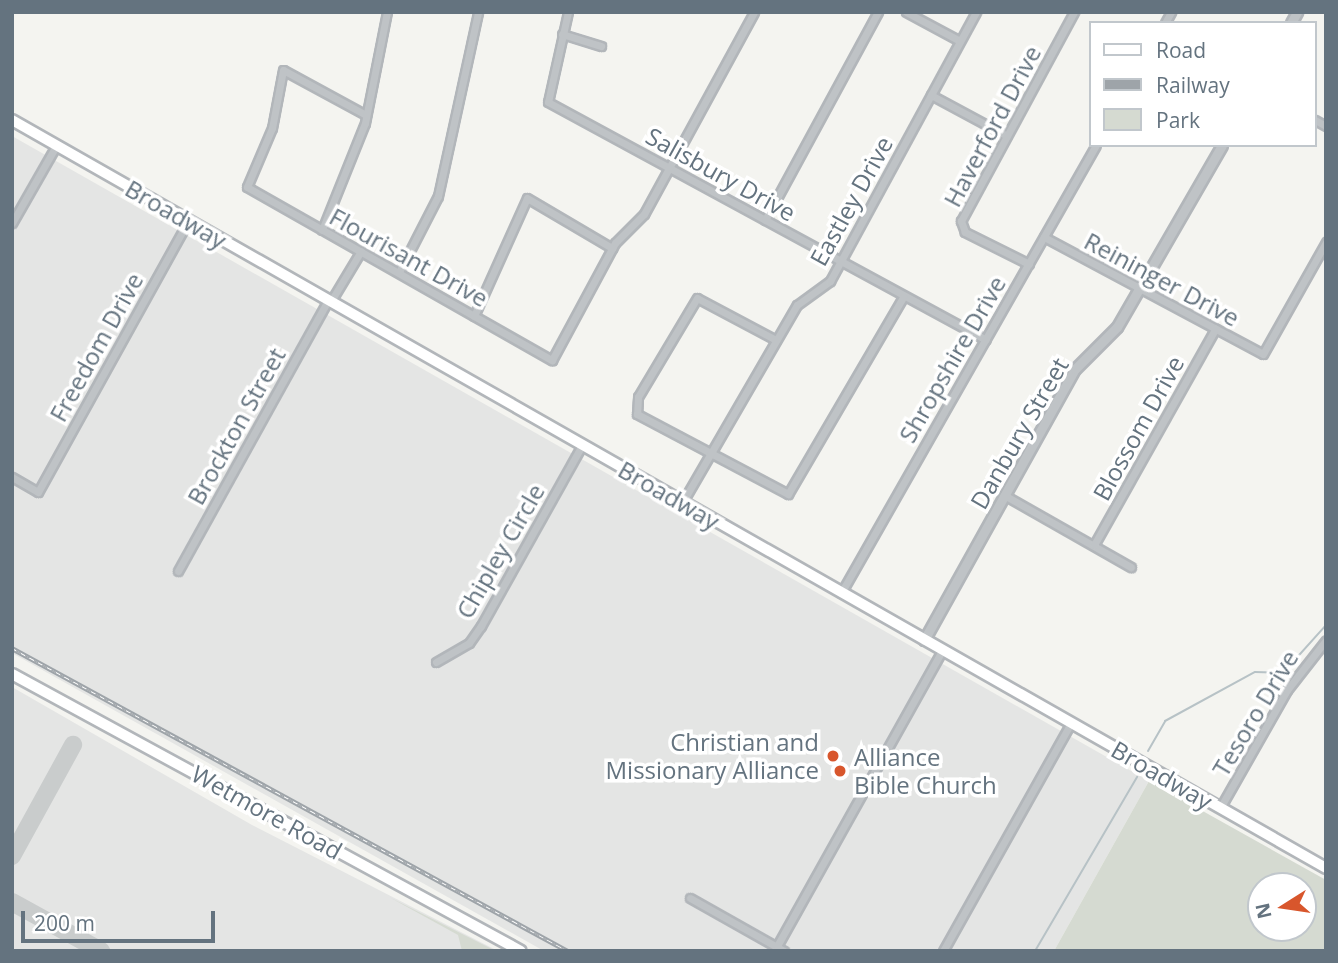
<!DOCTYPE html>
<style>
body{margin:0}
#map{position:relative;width:1338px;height:963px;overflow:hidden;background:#f4f4f0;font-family:"Open Sans",sans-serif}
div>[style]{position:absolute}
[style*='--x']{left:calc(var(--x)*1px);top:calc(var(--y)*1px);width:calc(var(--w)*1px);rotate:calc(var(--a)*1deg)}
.built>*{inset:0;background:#e4e5e4}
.green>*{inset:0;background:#d5dad1}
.stream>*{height:2px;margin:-1px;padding:0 1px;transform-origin:1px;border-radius:1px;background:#b7c2c6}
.taxiway>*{height:18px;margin:-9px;padding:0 9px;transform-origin:9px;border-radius:9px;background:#c9cccc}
.roads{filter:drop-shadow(2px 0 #b2b6ba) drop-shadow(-2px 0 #b2b6ba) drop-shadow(0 2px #b2b6ba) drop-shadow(0 -2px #b2b6ba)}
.minor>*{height:7px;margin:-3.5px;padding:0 3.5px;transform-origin:3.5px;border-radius:3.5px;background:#bfc3c6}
.tertiary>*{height:9px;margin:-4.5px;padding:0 4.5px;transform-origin:4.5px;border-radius:4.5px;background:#bfc3c6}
.secondary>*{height:10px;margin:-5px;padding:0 5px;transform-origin:5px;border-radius:5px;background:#fff}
.rail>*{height:4.5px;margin-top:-2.25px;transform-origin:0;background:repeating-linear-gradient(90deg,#fff 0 5px,#9ea4a9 0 10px);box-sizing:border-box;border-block:2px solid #9ea4a9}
.dots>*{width:19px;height:19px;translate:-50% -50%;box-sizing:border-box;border:4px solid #fff;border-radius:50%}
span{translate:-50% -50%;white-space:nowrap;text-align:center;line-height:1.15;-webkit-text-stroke:7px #fff;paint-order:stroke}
.street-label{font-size:24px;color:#64737f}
.poi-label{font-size:24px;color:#64737f}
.right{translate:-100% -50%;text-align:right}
.left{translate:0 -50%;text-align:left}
.frame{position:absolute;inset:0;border:14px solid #64737f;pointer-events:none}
.legend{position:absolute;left:1089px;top:21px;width:228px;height:126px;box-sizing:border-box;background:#fff;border:2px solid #c1c7cc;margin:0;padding:9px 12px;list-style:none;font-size:21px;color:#64737f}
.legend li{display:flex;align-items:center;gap:14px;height:35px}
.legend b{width:35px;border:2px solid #c1c7cc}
.north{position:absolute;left:1247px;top:872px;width:70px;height:70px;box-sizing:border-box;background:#fff;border:2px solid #c1c7cc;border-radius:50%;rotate:258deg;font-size:19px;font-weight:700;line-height:28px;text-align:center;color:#64737f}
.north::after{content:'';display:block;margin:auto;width:24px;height:32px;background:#d8562c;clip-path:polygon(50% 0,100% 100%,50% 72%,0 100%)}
.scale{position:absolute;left:21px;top:911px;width:194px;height:32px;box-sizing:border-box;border:4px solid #64737f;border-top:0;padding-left:9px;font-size:21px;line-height:24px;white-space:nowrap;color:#64737f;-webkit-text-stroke:5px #fff;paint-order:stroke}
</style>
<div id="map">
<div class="built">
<i style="clip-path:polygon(12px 136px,1149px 781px,1054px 951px,544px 951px,12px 653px)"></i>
<i style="clip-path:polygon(12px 687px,252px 825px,498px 951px,12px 951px)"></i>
</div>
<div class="green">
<i style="clip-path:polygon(evenodd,1149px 781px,1326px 880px,1326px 951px,1054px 951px,1149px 781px,1261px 886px,1303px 886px,1303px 928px,1261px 928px,1261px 886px)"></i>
<i style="clip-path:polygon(389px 897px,492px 949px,492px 951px,462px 951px,458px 935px)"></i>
</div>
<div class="stream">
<i style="--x:1148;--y:751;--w:34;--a:-60"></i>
<i style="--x:1165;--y:721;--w:102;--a:-28.6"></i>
<i style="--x:1255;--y:672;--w:28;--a:2"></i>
<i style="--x:1283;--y:673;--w:64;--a:-48.1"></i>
<i style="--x:1035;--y:951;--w:202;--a:-59.6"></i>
</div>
<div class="taxiway">
<i style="--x:12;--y:856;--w:127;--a:-61.2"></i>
<i style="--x:12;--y:902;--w:102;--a:28.8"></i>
</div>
<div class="roads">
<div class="minor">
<i style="--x:568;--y:12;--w:92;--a:102.5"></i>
<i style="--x:548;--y:102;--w:498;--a:28.5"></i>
<i style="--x:906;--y:12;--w:61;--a:28.2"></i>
<i style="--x:1165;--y:23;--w:13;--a:-61"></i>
<i style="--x:562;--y:34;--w:41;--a:17.1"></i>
<i style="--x:931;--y:95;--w:86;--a:28.3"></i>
<i style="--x:366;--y:115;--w:94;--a:-151.5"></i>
<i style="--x:283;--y:70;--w:59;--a:100.7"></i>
<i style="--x:272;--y:128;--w:64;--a:113"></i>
<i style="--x:247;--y:187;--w:351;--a:29.6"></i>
<i style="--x:552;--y:360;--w:133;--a:-61.7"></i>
<i style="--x:615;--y:243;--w:41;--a:-45"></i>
<i style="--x:644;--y:214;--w:230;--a:-61.4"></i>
<i style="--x:1315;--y:120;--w:13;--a:29"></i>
<i style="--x:765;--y:220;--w:237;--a:-61.5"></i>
<i style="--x:12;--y:223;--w:89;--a:-60.3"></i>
<i style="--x:322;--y:230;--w:115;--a:-68.1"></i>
<i style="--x:365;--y:123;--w:113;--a:-78.8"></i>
<i style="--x:1044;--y:237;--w:248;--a:28.1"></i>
<i style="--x:1263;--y:354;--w:129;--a:-60.6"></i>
<i style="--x:1029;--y:264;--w:72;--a:-153.4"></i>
<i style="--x:965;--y:232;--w:12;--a:-110"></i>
<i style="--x:961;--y:221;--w:238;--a:-61.6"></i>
<i style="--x:399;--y:272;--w:85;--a:-62.8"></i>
<i style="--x:438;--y:196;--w:188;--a:-77.7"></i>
<i style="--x:331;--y:301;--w:58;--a:-59"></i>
<i style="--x:474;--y:316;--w:129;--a:-65.8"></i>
<i style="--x:527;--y:198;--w:99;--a:30.5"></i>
<i style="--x:776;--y:340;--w:89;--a:-152"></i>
<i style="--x:697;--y:298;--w:115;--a:120.8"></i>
<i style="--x:638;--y:397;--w:17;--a:93"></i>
<i style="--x:637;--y:414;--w:171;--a:27.9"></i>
<i style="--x:788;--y:494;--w:228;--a:-59.7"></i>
<i style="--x:12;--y:477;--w:30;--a:30"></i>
<i style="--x:38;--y:492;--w:310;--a:-61"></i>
<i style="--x:1004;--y:495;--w:146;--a:29.6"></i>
<i style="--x:682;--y:503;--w:229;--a:-59.9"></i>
<i style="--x:797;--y:305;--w:41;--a:-36"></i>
<i style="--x:830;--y:281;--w:306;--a:-61.5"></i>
<i style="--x:1094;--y:545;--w:248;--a:-60.7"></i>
<i style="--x:178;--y:571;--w:310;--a:-61"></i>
<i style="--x:841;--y:593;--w:515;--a:-60.35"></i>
<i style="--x:436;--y:662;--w:38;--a:-30"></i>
<i style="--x:469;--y:643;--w:21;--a:-55"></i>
<i style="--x:481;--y:626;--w:207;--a:-60.8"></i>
<i style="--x:1220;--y:808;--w:136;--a:-60.4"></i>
<i style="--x:1287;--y:690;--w:63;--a:-52"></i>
<i style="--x:690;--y:898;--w:108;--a:29.4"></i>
<i style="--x:777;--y:946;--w:338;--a:-60.8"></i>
<i style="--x:943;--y:951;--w:261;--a:-60.7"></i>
</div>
<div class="tertiary">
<i style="--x:1291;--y:23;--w:13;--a:-61"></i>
<i style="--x:924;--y:640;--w:310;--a:-60.9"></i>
<i style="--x:1075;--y:369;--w:59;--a:-45"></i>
<i style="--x:1117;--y:327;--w:210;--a:-60"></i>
</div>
<div class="secondary">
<i style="--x:12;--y:120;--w:1512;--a:29.65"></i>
<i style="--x:12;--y:674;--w:579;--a:28.56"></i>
</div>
</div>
<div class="rail">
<i style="--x:12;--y:648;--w:633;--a:28.59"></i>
</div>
<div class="dots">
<i style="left:833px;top:756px;background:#d8562c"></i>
<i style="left:840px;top:771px;background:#d8562c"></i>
</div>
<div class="street-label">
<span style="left:992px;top:126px;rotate:-62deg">Haverford Drive</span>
<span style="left:721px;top:174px;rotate:29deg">Salisbury Drive</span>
<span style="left:851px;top:201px;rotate:-61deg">Eastley Drive</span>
<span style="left:176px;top:214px;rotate:30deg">Broadway</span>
<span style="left:409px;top:257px;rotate:29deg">Flourisant Drive</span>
<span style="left:1162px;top:279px;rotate:28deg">Reininger Drive</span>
<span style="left:96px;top:347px;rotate:-61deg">Freedom Drive</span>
<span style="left:952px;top:359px;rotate:-60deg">Shropshire Drive</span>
<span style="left:236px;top:426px;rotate:-61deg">Brockton Street</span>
<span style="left:1138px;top:428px;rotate:-61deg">Blossom Drive</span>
<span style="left:1019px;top:433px;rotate:-60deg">Danbury Street</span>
<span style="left:669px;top:495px;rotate:30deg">Broadway</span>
<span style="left:500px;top:551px;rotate:-60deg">Chipley Circle</span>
<span style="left:1255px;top:713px;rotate:-59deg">Tesoro Drive</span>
<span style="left:1162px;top:775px;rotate:30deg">Broadway</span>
<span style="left:267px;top:812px;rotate:29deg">Wetmore Road</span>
</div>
<div class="poi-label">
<span class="right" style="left:819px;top:756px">Christian and<br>Missionary Alliance</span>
<span class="left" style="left:854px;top:771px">Alliance<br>Bible Church</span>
</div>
<div class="frame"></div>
<ul class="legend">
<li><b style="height:9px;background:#fff"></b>Road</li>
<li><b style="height:9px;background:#9ea4a9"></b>Railway</li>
<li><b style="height:19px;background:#d5dad1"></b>Park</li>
</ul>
<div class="north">N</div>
<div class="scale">200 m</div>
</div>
